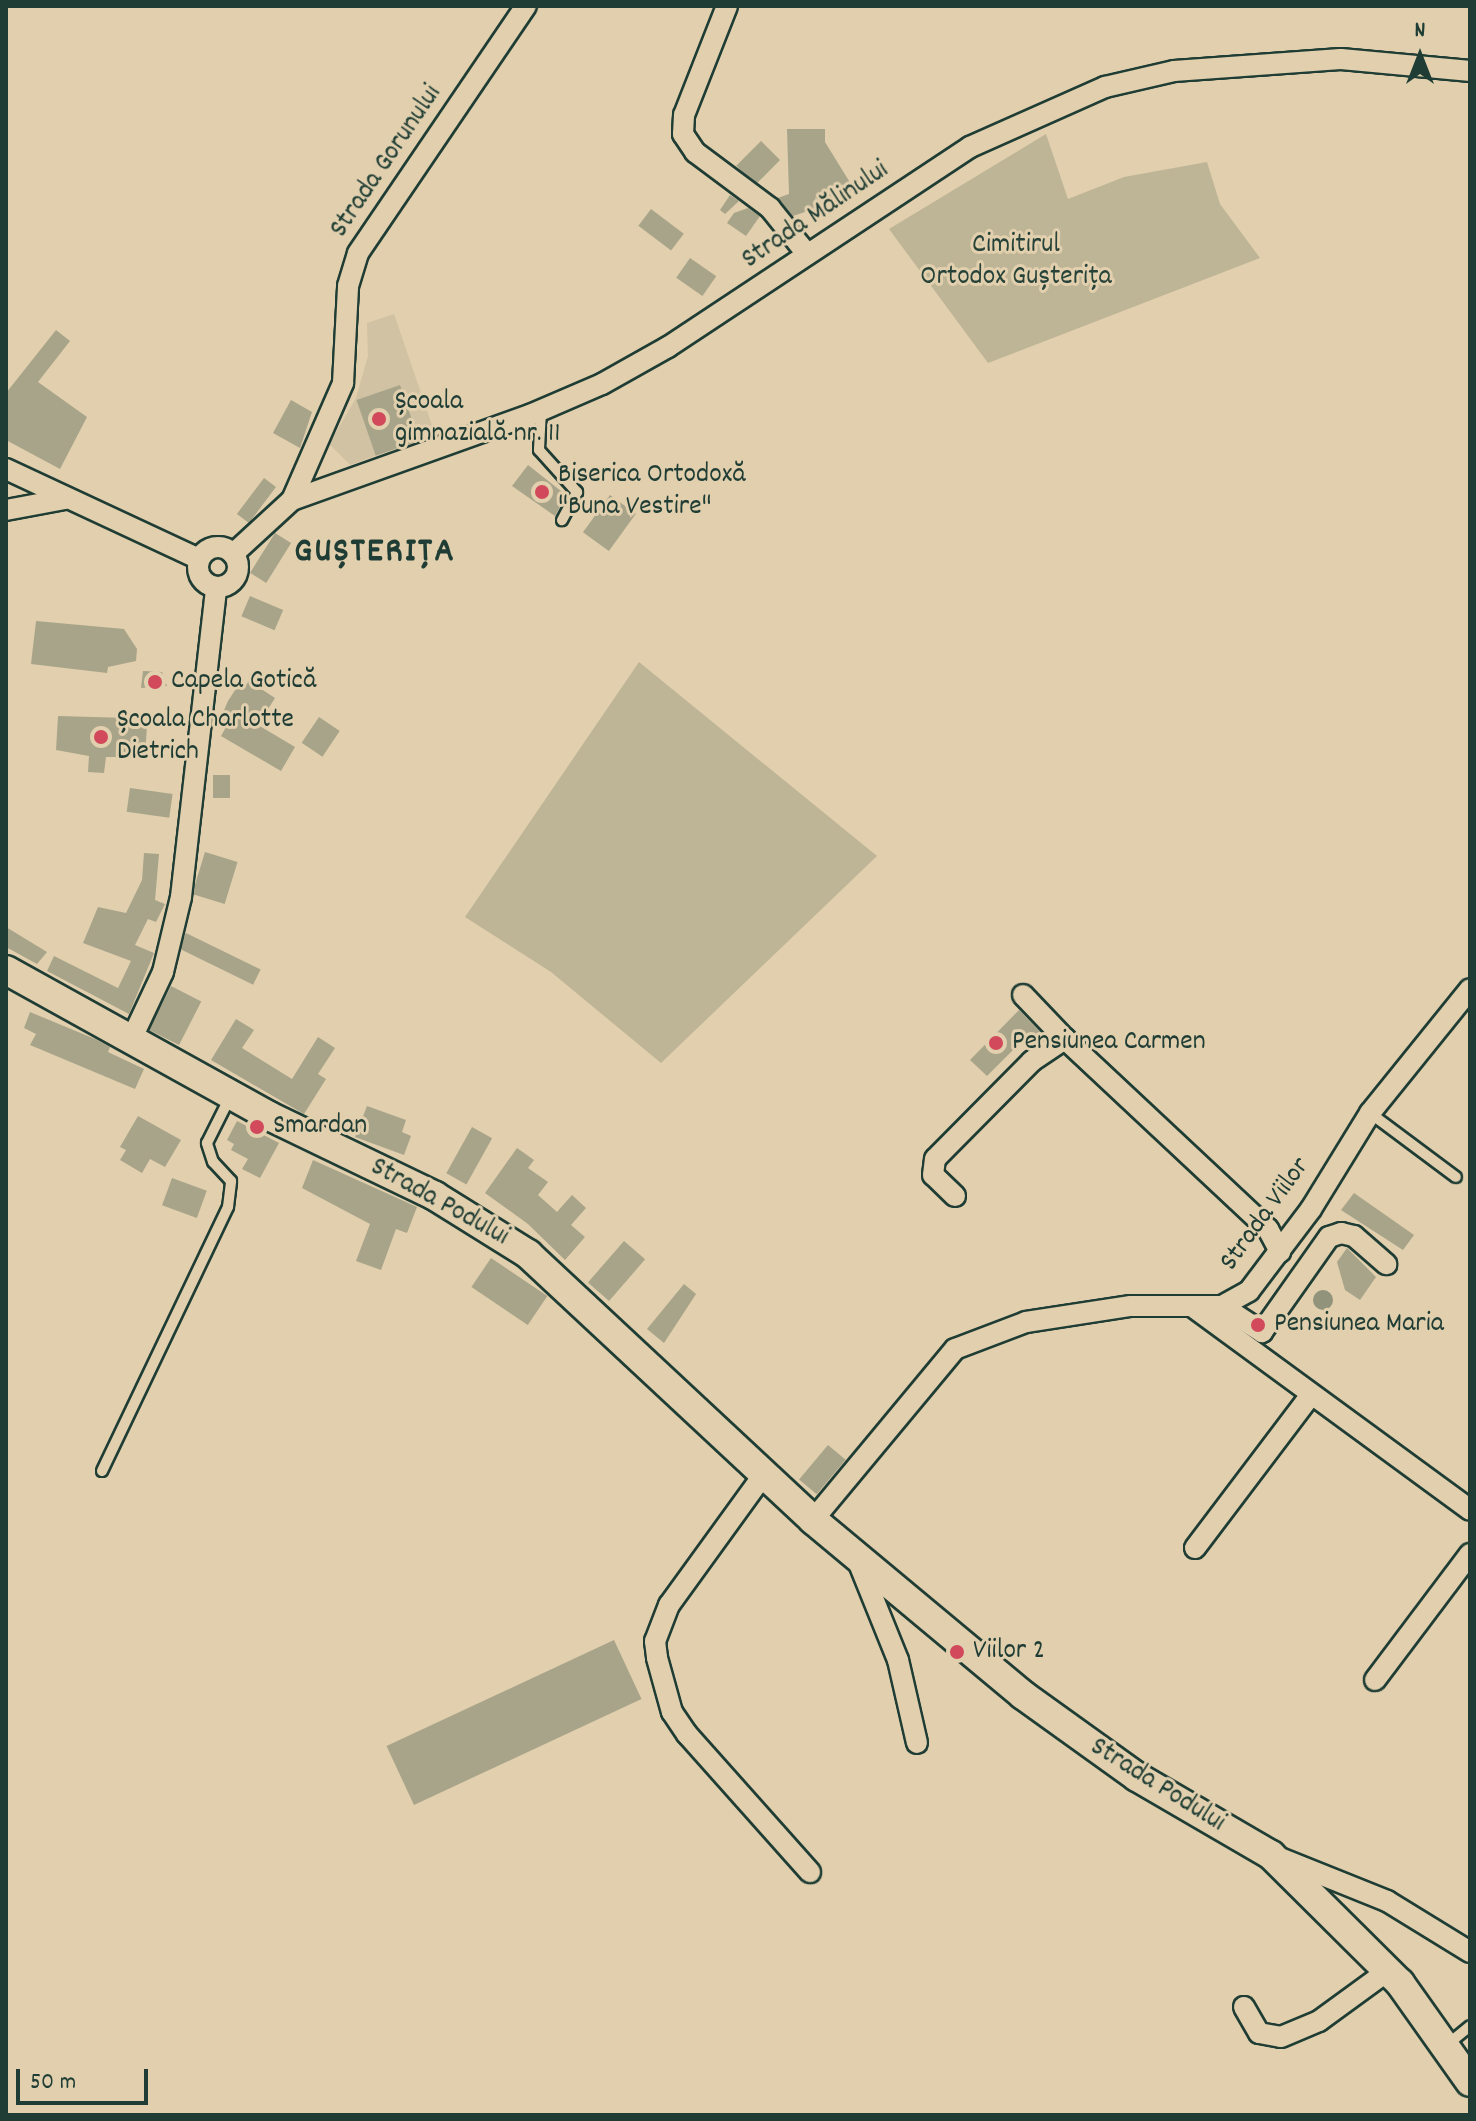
<!DOCTYPE html>
<meta charset="utf-8">
<style>
body{margin:0}
#map{position:relative;width:1476px;height:2121px;overflow:hidden;background:#e1cfad;font-family:Dekko,sans-serif}
div>[style]{position:absolute}
[style*='--x']{left:calc(var(--x)*1px);top:calc(var(--y)*1px);width:calc(var(--w)*1px);rotate:calc(var(--a)*1deg)}
.built>*{inset:0;background:#d0c2a2}
.green>*{inset:0;background:#beb597}
.water>*{inset:0;background:#92937b}
.round{border-radius:50%}
.building>*{inset:0;background:#a8a48a;transform-origin:0 0}
.roads{filter:drop-shadow(2px 0 #1f3d34) drop-shadow(-2px 0 #1f3d34) drop-shadow(0 2px #1f3d34) drop-shadow(0 -2px #1f3d34)}
.lane>*{height:10px;margin:-5px;padding:0 5px;transform-origin:5px;border-radius:5px;background:#e1cfad}
.street>*{height:20px;margin:-10px;padding:0 10px;transform-origin:10px;border-radius:10px;background:#e1cfad}
.street>.ring{margin:-10px;padding:0;box-sizing:content-box;background:none;border:20px solid #e1cfad;border-radius:50%}
.secondary>*{height:28px;margin:-14px;padding:0 14px;transform-origin:14px;border-radius:14px;background:#e1cfad}
.dots>*{width:22px;height:22px;translate:-50% -50%;box-sizing:border-box;border:4px solid #e1cfad;border-radius:50%}
span{translate:-50% -50%;white-space:nowrap;text-align:center;line-height:1.15;-webkit-text-stroke:6px #e1cfad;paint-order:stroke}
.street-label{font-size:28px;color:#1f3d34}
.park-label{font-size:28px;color:#274339}
.poi-label{font-size:28px;color:#1f3d34}
.left{translate:0 -50%;text-align:left}
.district-label{font-size:36px;color:#1f3d34;font-weight:700;letter-spacing:2px}
.frame{position:absolute;inset:0;border:8px solid #1f3d34;pointer-events:none}
.north{position:absolute;left:1380px;top:16px;width:80px;height:80px;-webkit-text-stroke:6px #e1cfad;paint-order:stroke;rotate:0deg;font-size:22px;font-weight:700;line-height:32px;text-align:center;color:#1f3d34}
.north::after{content:'';display:block;margin:auto;width:28px;height:36px;background:#1f3d34;clip-path:polygon(50% 0,100% 100%,50% 72%,0 100%)}
.scale{position:absolute;left:16px;top:2069px;width:132px;height:36px;box-sizing:border-box;border:4px solid #1f3d34;border-top:0;padding-left:10px;font-size:24px;line-height:28px;white-space:nowrap;color:#1f3d34;-webkit-text-stroke:6px #e1cfad;paint-order:stroke}
</style>
<div id="map">
<div class="built">
<i style="clip-path:polygon(394px 314px,435px 434px,350px 465px,329px 444px,356px 398px,368px 356px,367px 323px)"></i>
</div>
<div class="green">
<i style="clip-path:polygon(1046px 134px,1068px 199px,1124px 177px,1207px 162px,1220px 204px,1260px 258px,988px 363px,889px 229px)"></i>
<i style="clip-path:polygon(639px 662px,877px 856px,661px 1063px,551px 972px,465px 917px)"></i>
</div>
<div class="water">
<i class="round" style="left:1313px;top:1290px;width:20px;height:20px"></i>
</div>
<div class="building">
<i style="clip-path:polygon(787px 129px,825px 129px,825px 142px,854px 189px,816px 213px,814px 209px,793px 216px,778px 198px,789px 194px)"></i>
<i style="left:761px;top:141px;width:27px;height:35px;rotate:45deg"></i>
<i style="clip-path:polygon(730px 195px,739px 201px,725px 214px,720px 210px)"></i>
<i style="clip-path:polygon(748px 208px,760px 216px,746px 236px,727px 223px,734px 213px)"></i>
<i style="left:651px;top:209px;width:41px;height:21px;rotate:37deg"></i>
<i style="left:690px;top:258px;width:32px;height:24px;rotate:35deg"></i>
<i style="clip-path:polygon(56px 330px,70px 341px,38px 382px,87px 417px,60px 469px,6px 440px,6px 393px)"></i>
<i style="left:400px;top:385px;width:59px;height:46px;rotate:71deg"></i>
<i style="clip-path:polygon(291px 400px,312px 412px,300px 448px,273px 433px)"></i>
<i style="clip-path:polygon(528px 465px,566px 495px,555px 516px,512px 486px)"></i>
<i style="left:264px;top:478px;width:15px;height:45px;rotate:37deg"></i>
<i style="left:610px;top:495px;width:32px;height:46px;rotate:36deg"></i>
<i style="left:275px;top:533px;width:19px;height:47px;rotate:32deg"></i>
<i style="left:250px;top:596px;width:36px;height:22px;rotate:23deg"></i>
<i style="clip-path:polygon(36px 621px,124px 629px,137px 649px,136px 661px,108px 667px,107px 673px,31px 664px)"></i>
<i style="clip-path:polygon(143px 671px,162px 672px,167px 686px,141px 688px)"></i>
<i style="clip-path:polygon(249px 681px,275px 698px,258px 725px,295px 747px,281px 771px,221px 736px,225px 729px,218px 724px,228px 701px,239px 684px,244px 688px)"></i>
<i style="clip-path:polygon(58px 716px,128px 718px,127px 724px,147px 725px,145px 757px,106px 757px,104px 773px,88px 772px,89px 756px,56px 750px)"></i>
<i style="left:319px;top:717px;width:25px;height:31px;rotate:34deg"></i>
<i style="left:213px;top:775px;width:17px;height:23px"></i>
<i style="left:130px;top:788px;width:43px;height:24px;rotate:8deg"></i>
<i style="left:205px;top:852px;width:34px;height:44px;rotate:17deg"></i>
<i style="clip-path:polygon(144px 853px,159px 854px,155px 900px,165px 904px,156px 922px,148px 919px,135px 945px,154px 953px,129px 1014px,47px 971px,54px 956px,118px 988px,131px 961px,83px 943px,98px 907px,126px 913px,142px 880px)"></i>
<i style="clip-path:polygon(6px 927px,47px 952px,37px 964px,6px 947px)"></i>
<i style="left:186px;top:933px;width:83px;height:17px;rotate:26deg"></i>
<i style="left:171px;top:986px;width:34px;height:49px;rotate:27deg"></i>
<i style="clip-path:polygon(1019px 1010px,1045px 1037px,1032px 1045px,1025px 1038px,987px 1076px,970px 1060px)"></i>
<i style="clip-path:polygon(30px 1012px,95px 1039px,110px 1047px,108px 1052px,144px 1069px,135px 1089px,30px 1045px,36px 1034px,24px 1028px)"></i>
<i style="clip-path:polygon(236px 1019px,254px 1030px,242px 1048px,292px 1079px,318px 1037px,335px 1048px,318px 1074px,326px 1079px,304px 1114px,211px 1060px)"></i>
<i style="clip-path:polygon(367px 1106px,406px 1120px,402px 1132px,411px 1136px,404px 1155px,355px 1137px)"></i>
<i style="clip-path:polygon(138px 1116px,181px 1140px,165px 1167px,150px 1159px,142px 1173px,120px 1160px,126px 1150px,120px 1147px)"></i>
<i style="clip-path:polygon(237px 1121px,279px 1143px,260px 1178px,242px 1169px,248px 1159px,231px 1150px,234px 1144px,227px 1140px)"></i>
<i style="left:472px;top:1127px;width:23px;height:53px;rotate:29deg"></i>
<i style="clip-path:polygon(517px 1148px,534px 1160px,528px 1168px,548px 1182px,538px 1195px,557px 1212px,572px 1195px,586px 1208px,571px 1225px,585px 1237px,565px 1260px,528px 1224px,485px 1193px)"></i>
<i style="clip-path:polygon(313px 1160px,417px 1207px,407px 1233px,396px 1229px,381px 1270px,356px 1261px,370px 1224px,302px 1188px)"></i>
<i style="left:172px;top:1178px;width:37px;height:29px;rotate:20deg"></i>
<i style="clip-path:polygon(1354px 1193px,1414px 1235px,1403px 1250px,1341px 1210px)"></i>
<i style="left:624px;top:1241px;width:28px;height:55px;rotate:41deg"></i>
<i style="clip-path:polygon(1347px 1248px,1376px 1277px,1360px 1300px,1345px 1290px,1337px 1262px)"></i>
<i style="left:491px;top:1258px;width:68px;height:35px;rotate:34deg"></i>
<i style="clip-path:polygon(684px 1284px,696px 1294px,664px 1343px,647px 1329px)"></i>
<i style="left:828px;top:1445px;width:23px;height:45px;rotate:40deg"></i>
<i style="left:614px;top:1640px;width:65px;height:251px;rotate:65deg"></i>
</div>
<div class="roads">
<div class="lane">
<i style="--x:541;--y:410;--w:40;--a:92.9"></i>
<i style="--x:539;--y:450;--w:57;--a:47.9"></i>
<i style="--x:577;--y:492;--w:32;--a:118"></i>
<i style="--x:1370;--y:1113;--w:107;--a:36.7"></i>
<i style="--x:102;--y:1471;--w:293;--a:-64.5"></i>
<i style="--x:228;--y:1207;--w:26;--a:-83"></i>
<i style="--x:231;--y:1181;--w:26;--a:-133"></i>
<i style="--x:213;--y:1162;--w:20;--a:-108"></i>
<i style="--x:207;--y:1143;--w:51;--a:-63.4"></i>
<i style="--x:1448;--y:2044;--w:28;--a:-39"></i>
</div>
<div class="street">
<i style="--x:727;--y:6;--w:117;--a:111.5"></i>
<i style="--x:684;--y:115;--w:19;--a:93"></i>
<i style="--x:683;--y:134;--w:22;--a:56"></i>
<i style="--x:695;--y:152;--w:94;--a:36.7"></i>
<i style="--x:770;--y:208;--w:59;--a:51.2"></i>
<i style="--x:6;--y:469;--w:213;--a:25"></i>
<i style="--x:292;--y:500;--w:128;--a:-66.4"></i>
<i style="--x:343;--y:383;--w:97;--a:-87"></i>
<i style="--x:348;--y:286;--w:34;--a:-73"></i>
<i style="--x:358;--y:253;--w:299;--a:-55.8"></i>
<i style="--x:6;--y:510;--w:60;--a:-10.6"></i>
<i class="ring" style="left:198px;top:547px;width:20px;height:20px"></i>
<i style="--x:233;--y:554;--w:80;--a:-42.5"></i>
<i style="--x:292;--y:500;--w:253;--a:-19.7"></i>
<i style="--x:530;--y:415;--w:78;--a:-23.3"></i>
<i style="--x:602;--y:384;--w:76;--a:-29.3"></i>
<i style="--x:668;--y:347;--w:362;--a:-33.5"></i>
<i style="--x:970;--y:147;--w:148;--a:-24"></i>
<i style="--x:1105;--y:87;--w:71;--a:-13.1"></i>
<i style="--x:1174;--y:71;--w:167;--a:-4.1"></i>
<i style="--x:1341;--y:59;--w:130;--a:5.3"></i>
<i style="--x:1023;--y:995;--w:61;--a:46.3"></i>
<i style="--x:131;--y:1040;--w:75;--a:-64.8"></i>
<i style="--x:163;--y:972;--w:77;--a:-76.5"></i>
<i style="--x:181;--y:897;--w:311;--a:-83.5"></i>
<i style="--x:955;--y:1196;--w:30;--a:-136"></i>
<i style="--x:933;--y:1175;--w:16;--a:-83"></i>
<i style="--x:935;--y:1159;--w:138;--a:-45.3"></i>
<i style="--x:1032;--y:1061;--w:40;--a:-34"></i>
<i style="--x:1065;--y:1039;--w:278;--a:43.1"></i>
<i style="--x:1268;--y:1229;--w:26;--a:62"></i>
<i style="--x:1222;--y:1306;--w:48;--a:33"></i>
<i style="--x:1262;--y:1332;--w:116;--a:-54.8"></i>
<i style="--x:1329;--y:1237;--w:13;--a:-18"></i>
<i style="--x:1341;--y:1233;--w:13;--a:13"></i>
<i style="--x:1354;--y:1236;--w:43;--a:41.2"></i>
<i style="--x:1193;--y:1307;--w:343;--a:36.2"></i>
<i style="--x:764;--y:1474;--w:162;--a:125.9"></i>
<i style="--x:669;--y:1605;--w:39;--a:111"></i>
<i style="--x:655;--y:1641;--w:17;--a:83"></i>
<i style="--x:657;--y:1658;--w:56;--a:74.5"></i>
<i style="--x:672;--y:1712;--w:27;--a:56"></i>
<i style="--x:687;--y:1734;--w:185;--a:48.3"></i>
<i style="--x:813;--y:1520;--w:222;--a:-50.3"></i>
<i style="--x:955;--y:1349;--w:76;--a:-20.8"></i>
<i style="--x:1026;--y:1322;--w:106;--a:-8.7"></i>
<i style="--x:1131;--y:1306;--w:91;--a:0"></i>
<i style="--x:1222;--y:1306;--w:31;--a:-29"></i>
<i style="--x:1249;--y:1291;--w:103;--a:-52.9"></i>
<i style="--x:1311;--y:1209;--w:113;--a:-58.4"></i>
<i style="--x:1370;--y:1113;--w:159;--a:-51.1"></i>
<i style="--x:1195;--y:1548;--w:191;--a:-52.9"></i>
<i style="--x:858;--y:1561;--w:107;--a:68"></i>
<i style="--x:898;--y:1660;--w:85;--a:77.1"></i>
<i style="--x:1375;--y:1680;--w:158;--a:-53"></i>
<i style="--x:1275;--y:1856;--w:121;--a:21.9"></i>
<i style="--x:1387;--y:1901;--w:97;--a:31.6"></i>
<i style="--x:1244;--y:2007;--w:30;--a:60"></i>
<i style="--x:1259;--y:2033;--w:22;--a:10"></i>
<i style="--x:1281;--y:2037;--w:41;--a:-22.8"></i>
<i style="--x:1319;--y:2021;--w:87;--a:-36.1"></i>
</div>
<div class="secondary">
<i style="--x:6;--y:970;--w:301;--a:29"></i>
<i style="--x:269;--y:1116;--w:184;--a:25.7"></i>
<i style="--x:435;--y:1196;--w:110;--a:31.9"></i>
<i style="--x:528;--y:1254;--w:390;--a:43"></i>
<i style="--x:813;--y:1520;--w:273;--a:39.8"></i>
<i style="--x:1023;--y:1695;--w:140;--a:35.7"></i>
<i style="--x:1137;--y:1777;--w:155;--a:30.2"></i>
<i style="--x:1271;--y:1855;--w:182;--a:44.8"></i>
<i style="--x:1400;--y:1983;--w:121;--a:54.7"></i>
</div>
</div>
<div class="dots">
<i style="left:379px;top:419px;background:#d1495b"></i>
<i style="left:542px;top:492px;background:#d1495b"></i>
<i style="left:155px;top:682px;background:#d1495b"></i>
<i style="left:101px;top:737px;background:#d1495b"></i>
<i style="left:996px;top:1043px;background:#d1495b"></i>
<i style="left:257px;top:1127px;background:#d1495b"></i>
<i style="left:1258px;top:1325px;background:#d1495b"></i>
<i style="left:957px;top:1652px;background:#d1495b"></i>
</div>
<div class="street-label">
<span style="left:387px;top:162px;rotate:-56deg">Strada Gorunului</span>
<span style="left:816px;top:216px;rotate:-34deg">Strada Mălinului</span>
<span style="left:439px;top:1203px;rotate:29deg">Strada Podului</span>
<span style="left:1266px;top:1215px;rotate:-54deg">Strada Viilor</span>
<span style="left:1157px;top:1786px;rotate:32deg">Strada Podului</span>
</div>
<div class="park-label">
<span style="left:1016px;top:262px">Cimitirul<br>Ortodox Gușterița</span>
</div>
<div class="poi-label">
<span class="left" style="left:395px;top:419px">Școala<br>gimnazială nr. 11</span>
<span class="left" style="left:558px;top:492px">Biserica Ortodoxă<br>"Buna Vestire"</span>
<span class="left" style="left:171px;top:682px">Capela Gotică</span>
<span class="left" style="left:117px;top:737px">Școala Charlotte<br>Dietrich</span>
<span class="left" style="left:1012px;top:1043px">Pensiunea Carmen</span>
<span class="left" style="left:273px;top:1127px">Smardan</span>
<span class="left" style="left:1274px;top:1325px">Pensiunea Maria</span>
<span class="left" style="left:973px;top:1652px">Viilor 2</span>
</div>
<div class="district-label">
<span style="left:375px;top:554px">GUȘTERIȚA</span>
</div>
<div class="frame"></div>
<div class="north">N</div>
<div class="scale">50 m</div>
</div>
